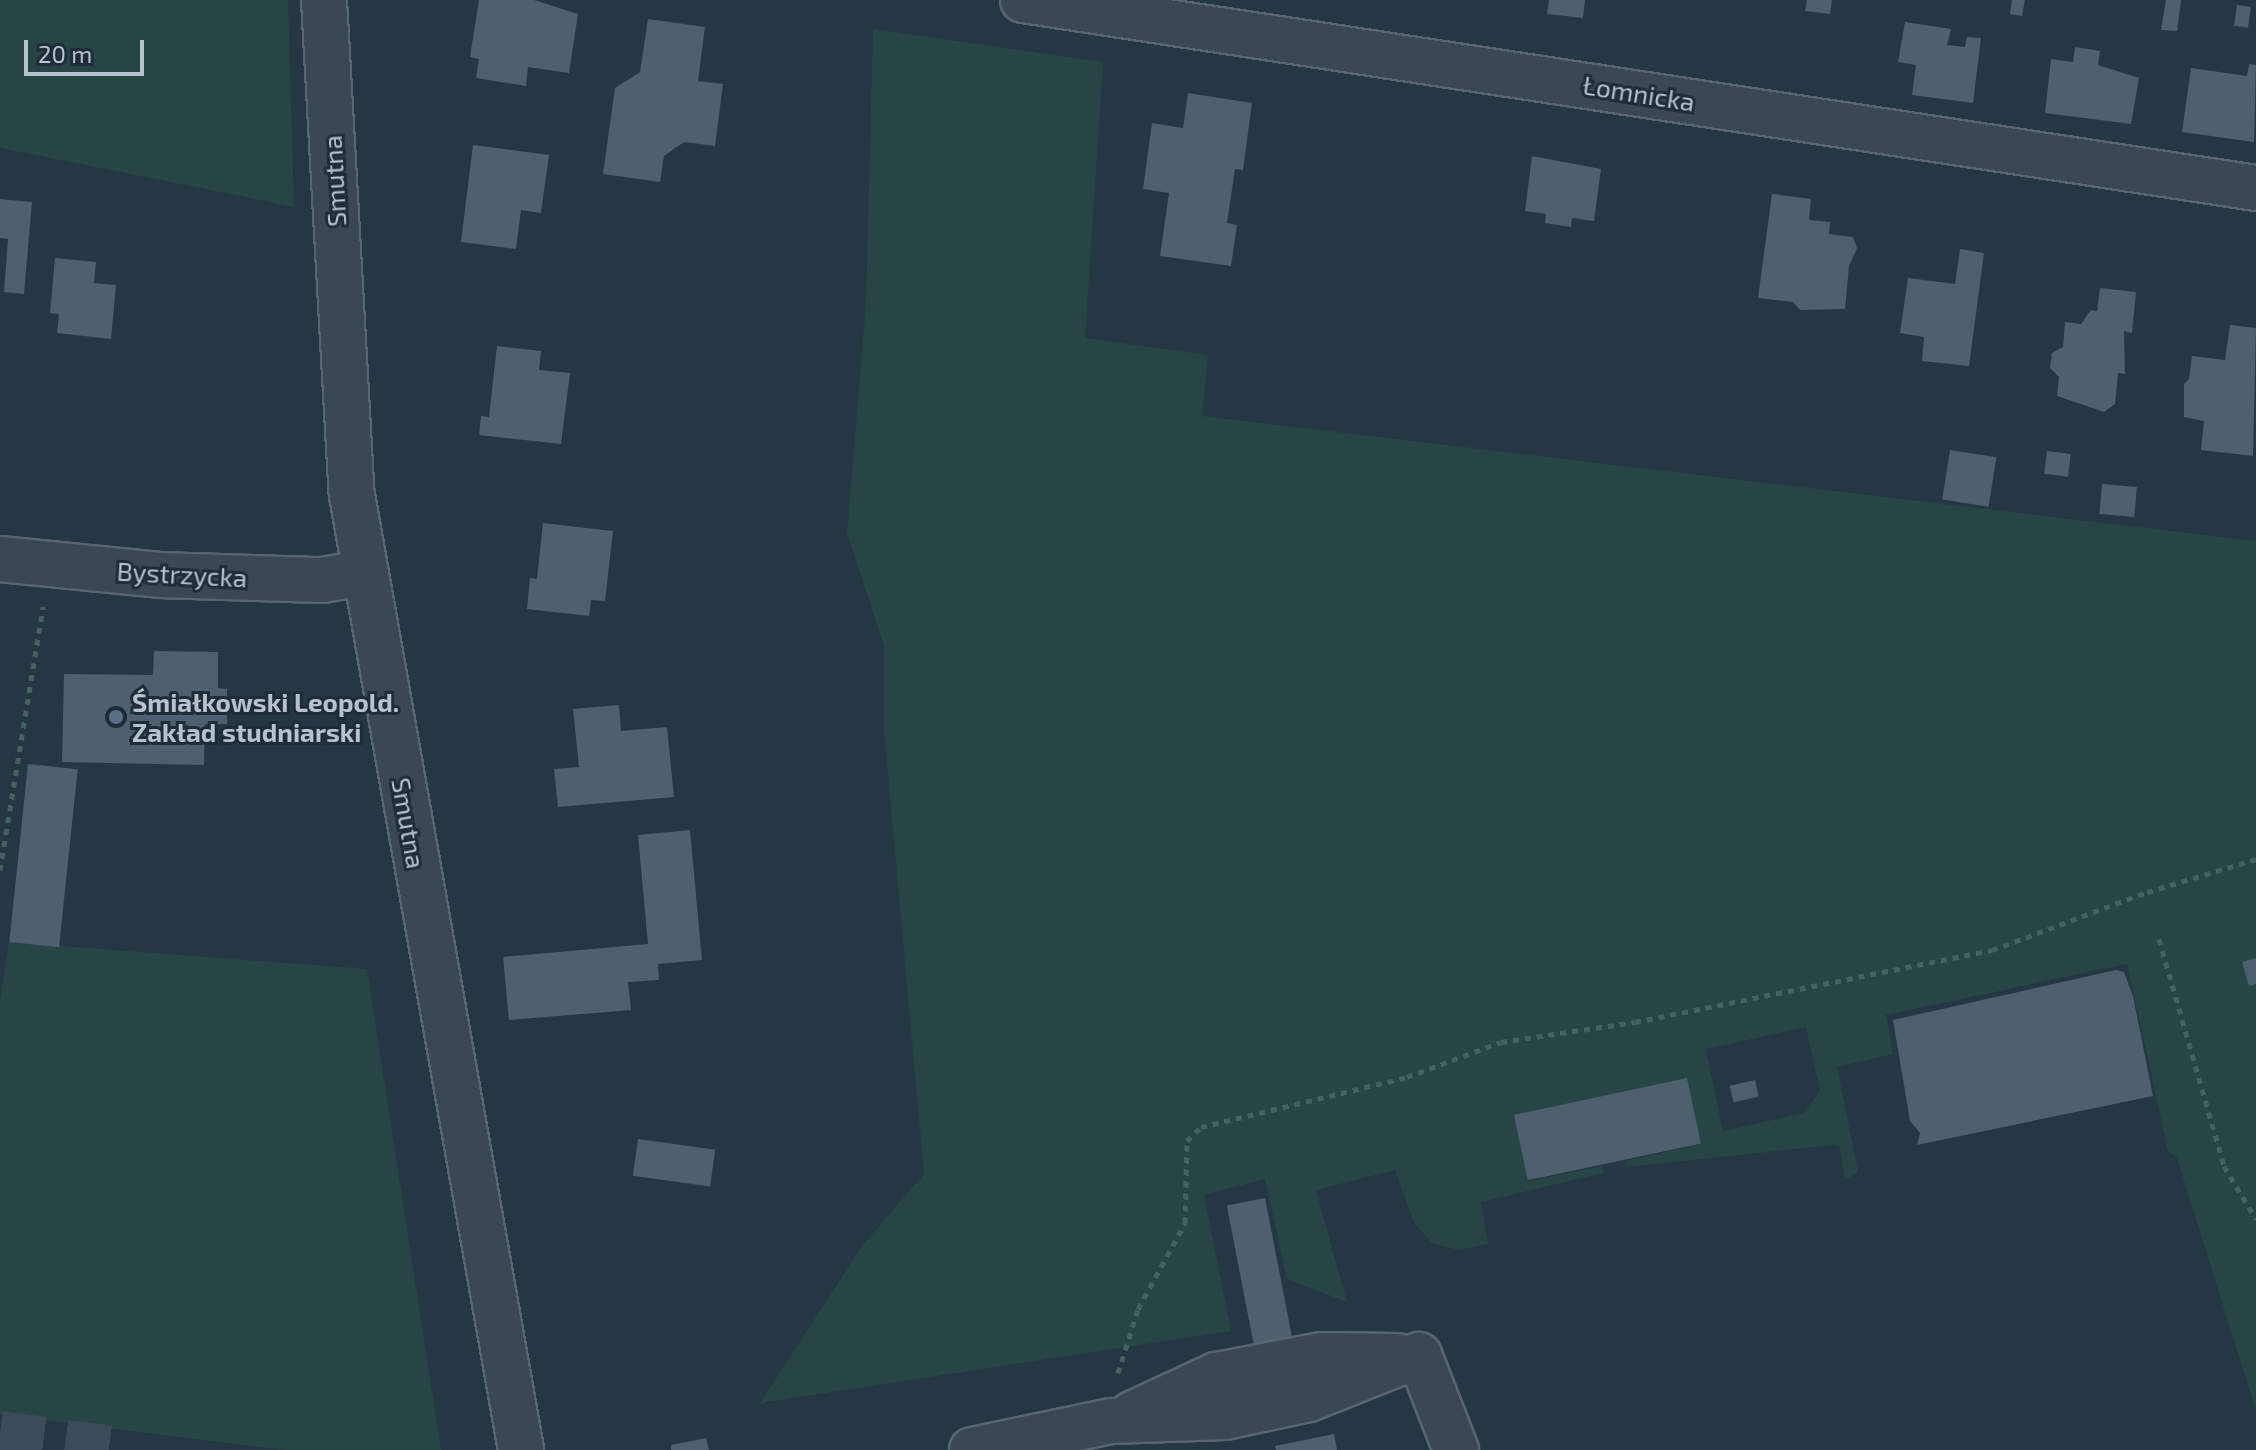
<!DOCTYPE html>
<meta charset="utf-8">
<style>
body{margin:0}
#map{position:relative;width:2256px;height:1450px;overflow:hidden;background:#253645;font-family:"Exo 2",sans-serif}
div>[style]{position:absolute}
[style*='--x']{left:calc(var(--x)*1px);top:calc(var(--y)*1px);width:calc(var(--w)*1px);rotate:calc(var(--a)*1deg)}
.green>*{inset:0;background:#274545}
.building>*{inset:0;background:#4e5f70;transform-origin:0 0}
.minor-tunnel>*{height:44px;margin-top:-22px;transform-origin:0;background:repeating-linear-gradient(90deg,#3b4b59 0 44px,transparent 0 66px)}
.path>*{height:5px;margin-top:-2.5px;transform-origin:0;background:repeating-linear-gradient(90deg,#466161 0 6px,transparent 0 12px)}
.roads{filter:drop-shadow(2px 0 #596571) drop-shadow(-2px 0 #596571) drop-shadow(0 2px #596571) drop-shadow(0 -2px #596571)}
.minor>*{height:44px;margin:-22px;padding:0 22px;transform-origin:22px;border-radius:22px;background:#3a4754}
.dots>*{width:22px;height:22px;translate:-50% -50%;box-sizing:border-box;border:4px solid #1f2c39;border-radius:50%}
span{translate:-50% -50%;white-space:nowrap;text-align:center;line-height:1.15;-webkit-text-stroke:6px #1f2c39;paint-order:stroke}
.street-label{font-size:26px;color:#b8c2cd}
.poi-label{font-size:26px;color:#b8c2cd;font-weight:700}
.left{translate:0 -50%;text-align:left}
.scale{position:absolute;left:24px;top:40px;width:120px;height:36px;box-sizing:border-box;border:4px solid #b8c2cd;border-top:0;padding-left:10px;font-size:24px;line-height:28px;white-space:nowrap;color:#b8c2cd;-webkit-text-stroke:6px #1f2c39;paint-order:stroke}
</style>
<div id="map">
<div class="green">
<i style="clip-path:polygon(0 0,288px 0,294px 207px,0 148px)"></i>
<i style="clip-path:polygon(evenodd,873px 29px,1103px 62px,1085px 338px,1208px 355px,1202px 416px,2256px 541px,2256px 1411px,2177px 1158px,2168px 1151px,2127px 964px,1886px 1015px,1893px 1054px,1837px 1067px,1858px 1172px,1845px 1180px,1840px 1147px,1833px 1145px,1627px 1167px,1625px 1161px,1700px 1144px,1687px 1079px,1514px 1115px,1528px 1181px,1602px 1166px,1604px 1173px,1481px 1202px,1488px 1244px,1458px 1250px,1432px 1243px,1414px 1223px,1395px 1170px,1316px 1190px,1347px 1302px,1287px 1279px,1265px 1179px,1204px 1195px,1231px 1331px,760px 1403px,862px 1246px,924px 1174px,884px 730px,884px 646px,847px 533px,866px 303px,873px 29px,1806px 1027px,1820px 1091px,1803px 1113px,1723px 1131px,1706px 1049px,1806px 1027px)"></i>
<i style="clip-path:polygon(9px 942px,367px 969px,441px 1450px,285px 1450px,0 1415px,0 1001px)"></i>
</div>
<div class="building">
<i style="clip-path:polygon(479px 0,534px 0,578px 14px,569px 73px,528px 67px,526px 86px,476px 78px,479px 59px,470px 57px)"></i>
<i style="clip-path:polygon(1549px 0,1585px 0,1583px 18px,1547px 14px)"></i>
<i style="clip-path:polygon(1807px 0,1832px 0,1830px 14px,1805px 11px)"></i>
<i style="clip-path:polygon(2012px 0,2025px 0,2022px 16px,2010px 14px)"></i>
<i style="clip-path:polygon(2166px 0,2181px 0,2177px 31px,2161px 30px)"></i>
<i style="left:2237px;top:5px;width:14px;height:21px;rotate:8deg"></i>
<i style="clip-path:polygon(648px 19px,705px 27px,698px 81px,723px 84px,715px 146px,684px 142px,664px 156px,660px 182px,603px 174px,615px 88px,640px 72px)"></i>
<i style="clip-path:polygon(1905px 22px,1951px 29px,1947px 45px,1965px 47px,1967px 37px,1981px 38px,1973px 103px,1912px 95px,1916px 65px,1898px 62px)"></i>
<i style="clip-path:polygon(2075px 47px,2100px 51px,2098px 65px,2139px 78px,2131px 124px,2045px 113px,2051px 59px,2073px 62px)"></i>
<i style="clip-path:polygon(2249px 64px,2256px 65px,2254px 142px,2182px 132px,2191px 68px,2247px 76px)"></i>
<i style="clip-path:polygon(1188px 93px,1252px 103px,1243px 170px,1235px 169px,1227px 223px,1237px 225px,1231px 266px,1160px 256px,1169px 193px,1143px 189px,1152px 123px,1183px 128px)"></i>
<i style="clip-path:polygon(473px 145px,549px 155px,541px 213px,521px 210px,516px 249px,461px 242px)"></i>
<i style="clip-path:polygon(1532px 156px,1601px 169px,1594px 221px,1572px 218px,1571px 227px,1545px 223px,1546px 214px,1525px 211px)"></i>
<i style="clip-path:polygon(1772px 194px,1811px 199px,1809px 220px,1830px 222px,1829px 234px,1853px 237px,1857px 248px,1849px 266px,1845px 309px,1800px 310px,1793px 302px,1758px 298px)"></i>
<i style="clip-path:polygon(0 199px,32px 202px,24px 294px,4px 292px,8px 239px,0 238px)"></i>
<i style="clip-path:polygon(1960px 249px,1984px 253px,1969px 366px,1922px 361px,1924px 337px,1900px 333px,1908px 278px,1955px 284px)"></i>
<i style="clip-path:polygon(55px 258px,96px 262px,94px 283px,116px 285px,111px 339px,57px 333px,59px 314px,50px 313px)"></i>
<i style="clip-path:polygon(2100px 288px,2136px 292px,2132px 333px,2124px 331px,2125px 374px,2118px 373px,2115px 404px,2104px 412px,2057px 396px,2059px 377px,2050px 368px,2052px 353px,2063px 347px,2065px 322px,2081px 324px,2091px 310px,2097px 311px)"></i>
<i style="clip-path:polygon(2230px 325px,2256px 328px,2253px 456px,2201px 450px,2204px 421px,2184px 417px,2184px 384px,2189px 379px,2192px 356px,2225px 360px)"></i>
<i style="clip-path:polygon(497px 346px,541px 351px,539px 370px,570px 373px,561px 444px,479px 435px,481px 416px,489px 417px)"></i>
<i style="left:1950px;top:450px;width:47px;height:50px;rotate:9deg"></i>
<i style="left:2047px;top:451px;width:24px;height:23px;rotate:7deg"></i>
<i style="left:2102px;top:484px;width:35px;height:30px;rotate:5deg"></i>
<i style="clip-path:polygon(543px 523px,613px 531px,605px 601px,591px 600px,589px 616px,527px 609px,530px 578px,537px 579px)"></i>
<i style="clip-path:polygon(154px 651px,218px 652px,218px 688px,227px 689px,227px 724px,205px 724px,204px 765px,62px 762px,64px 674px,153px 675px)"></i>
<i style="clip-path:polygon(619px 705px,621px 731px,667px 727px,674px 797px,558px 807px,554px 769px,579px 767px,573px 709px)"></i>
<i style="left:28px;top:764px;width:50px;height:179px;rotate:6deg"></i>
<i style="clip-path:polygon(690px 830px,702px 960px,658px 964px,659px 980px,628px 982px,631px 1010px,509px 1020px,503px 957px,648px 944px,638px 835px)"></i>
<i style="clip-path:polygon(2256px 958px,2256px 984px,2249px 986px,2242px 962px)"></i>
<i style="clip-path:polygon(2116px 970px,2124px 972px,2133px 996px,2153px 1096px,1917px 1145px,1920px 1133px,1910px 1121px,1893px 1020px)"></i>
<i style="left:1687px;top:1078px;width:67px;height:177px;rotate:78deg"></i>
<i style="left:1755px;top:1080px;width:17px;height:26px;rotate:77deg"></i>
<i style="left:638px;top:1139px;width:78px;height:37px;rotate:8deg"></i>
<i style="left:1265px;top:1198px;width:144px;height:39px;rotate:79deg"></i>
<i style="clip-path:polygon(1334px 1434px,1337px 1450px,1276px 1450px,1275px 1446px)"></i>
<i style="clip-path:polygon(706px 1438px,709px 1450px,671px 1450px,671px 1445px)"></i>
</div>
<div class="minor-tunnel">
<i style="--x:0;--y:1433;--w:129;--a:7.6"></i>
</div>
<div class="path">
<i style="--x:0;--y:870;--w:267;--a:-80.7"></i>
<i style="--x:2159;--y:939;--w:236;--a:74"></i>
<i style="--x:2224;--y:1166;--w:62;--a:58.9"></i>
<i style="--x:1118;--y:1373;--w:67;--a:-72.6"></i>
<i style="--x:1138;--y:1309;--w:98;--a:-61.3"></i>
<i style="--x:1185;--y:1223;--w:82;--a:-88.6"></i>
<i style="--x:1187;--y:1141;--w:20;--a:-45"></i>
<i style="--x:1201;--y:1127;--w:212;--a:-13.6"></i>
<i style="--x:1407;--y:1077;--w:100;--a:-20.4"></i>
<i style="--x:1501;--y:1042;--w:135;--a:-8.5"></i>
<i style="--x:1635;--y:1022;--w:364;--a:-11.4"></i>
<i style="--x:1992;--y:950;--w:165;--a:-20.5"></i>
<i style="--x:2147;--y:892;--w:114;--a:-16.8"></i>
</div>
<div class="roads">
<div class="minor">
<i style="--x:324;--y:0;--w:496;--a:86.8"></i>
<i style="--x:352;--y:495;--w:970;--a:79.96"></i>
<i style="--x:1023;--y:0;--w:1247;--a:8.67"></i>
<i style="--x:0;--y:559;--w:160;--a:5.7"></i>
<i style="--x:159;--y:575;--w:163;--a:1.8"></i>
<i style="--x:322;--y:580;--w:43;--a:-9.5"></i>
<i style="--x:1419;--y:1355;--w:102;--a:68.7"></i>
<i style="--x:1132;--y:1414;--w:93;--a:-24.9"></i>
<i style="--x:1216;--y:1375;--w:108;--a:-10.7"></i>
<i style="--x:1322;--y:1355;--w:75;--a:0.8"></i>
<i style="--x:972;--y:1450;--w:142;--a:-11.8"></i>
<i style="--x:1111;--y:1421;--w:114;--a:-2"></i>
<i style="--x:1225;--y:1417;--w:86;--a:-12.1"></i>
<i style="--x:1309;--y:1399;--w:118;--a:-21.8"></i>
</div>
</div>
<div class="dots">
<i style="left:116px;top:717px;background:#5c6f8a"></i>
</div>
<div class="street-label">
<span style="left:1639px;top:93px;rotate:9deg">Łomnicka</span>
<span style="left:334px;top:181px;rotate:-93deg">Smutna</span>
<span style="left:182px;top:574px;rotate:3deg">Bystrzycka</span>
<span style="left:409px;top:823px;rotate:80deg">Smutna</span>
</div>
<div class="poi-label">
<span class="left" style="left:132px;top:717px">Śmiałkowski Leopold.<br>Zakład studniarski</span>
</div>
<div class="scale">20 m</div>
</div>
